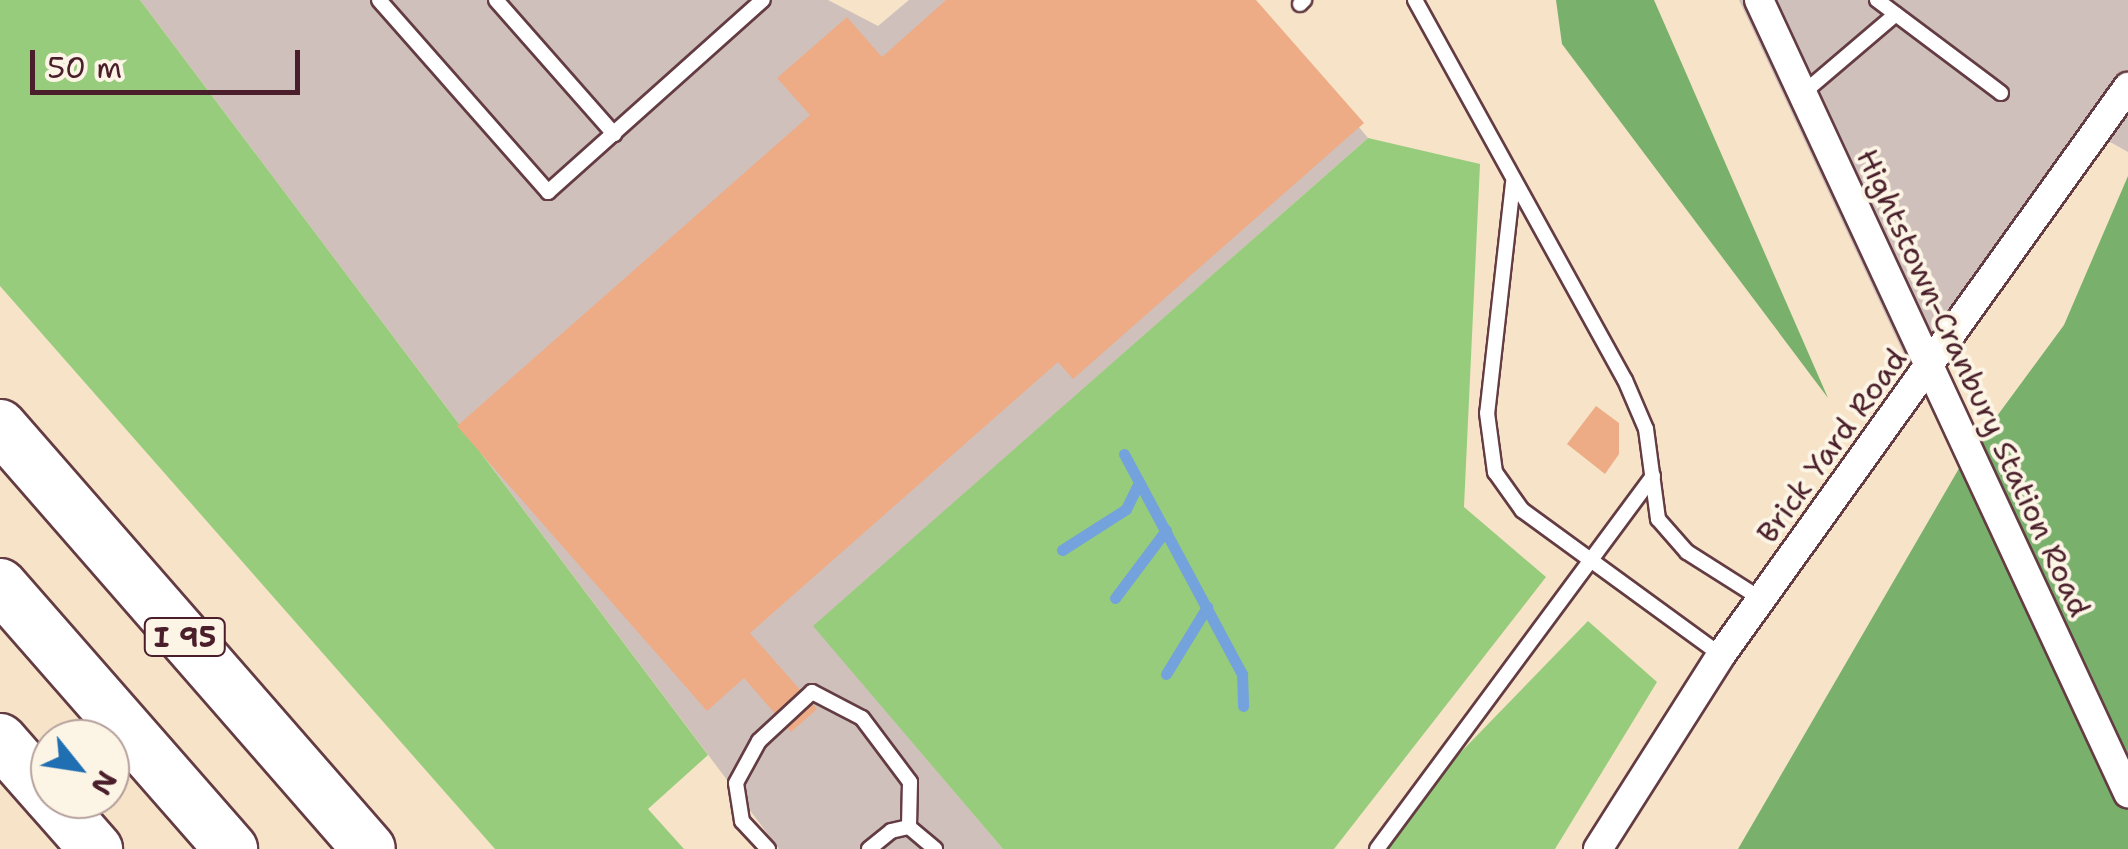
<!DOCTYPE html>
<style>
body{margin:0}
#map{position:relative;width:2128px;height:849px;overflow:hidden;background:#f6e3c8;font-family:"Shantell Sans",sans-serif}
div>[style]{position:absolute}
[style*='--x']{left:calc(var(--x)*1px);top:calc(var(--y)*1px);width:calc(var(--w)*1px);rotate:calc(var(--a)*1deg)}
.industrial>*{inset:0;background:#d0c0bc}
.green>*{inset:0;background:#97cc7d}
.forest>*{inset:0;background:#79b06c}
.stream>*{height:11px;margin:-5.5px;padding:0 5.5px;transform-origin:5.5px;border-radius:5.5px;background:#73a2dc}
.building>*{inset:0;background:#edac85}
.roads{filter:drop-shadow(2px 0 #643c43) drop-shadow(-2px 0 #643c43) drop-shadow(0 2px #643c43) drop-shadow(0 -2px #643c43)}
.service>*{height:14px;margin:-7px;padding:0 7px;transform-origin:7px;border-radius:7px;background:#fff}
.minor>*{height:28px;margin:-14px;padding:0 14px;transform-origin:14px;border-radius:14px;background:#fff}
.motorway>*{height:52px;margin:-26px;padding:0 26px;transform-origin:26px;border-radius:26px;background:#fff}
span{translate:-50% -50%;white-space:nowrap;text-align:center;line-height:1.15;-webkit-text-stroke:8px #fcf5e5;paint-order:stroke}
.shield-label span{padding:2px 8px;background:#fcf5e5;border:2px solid;border-radius:8px;-webkit-text-stroke-width:0}
.shield-label{font-size:28px;color:#4a1f2b;font-weight:700}
.street-label{font-size:30px;color:#4a1f2b}
.north{position:absolute;left:30px;top:719px;width:100px;height:100px;box-sizing:border-box;background:#fcf5e5;border:2px solid #b59f9b;border-radius:50%;rotate:120deg;font-size:28px;font-weight:700;line-height:40px;text-align:center;color:#4a1f2b}
.north::after{content:'';display:block;margin:auto;width:35px;height:45px;background:#1f6fb2;clip-path:polygon(50% 0,100% 100%,50% 72%,0 100%)}
.scale{position:absolute;left:30px;top:50px;width:270px;height:45px;box-sizing:border-box;border:5px solid #4a1f2b;border-top:0;padding-left:12px;font-size:30px;line-height:35px;white-space:nowrap;color:#4a1f2b;-webkit-text-stroke:8px #fcf5e5;paint-order:stroke}
</style>
<div id="map">
<div class="industrial">
<i style="clip-path:polygon(140px 0,828px 0,878px 26px,909px 0,1253px 0,1368px 138px,814px 626px,1003px 849px,779px 849px)"></i>
<i style="clip-path:polygon(1739px 0,2128px 0,2128px 152px,2087px 129px,1915px 378px)"></i>
</div>
<div class="green">
<i style="clip-path:polygon(0 0,140px 0,708px 755px,648px 809px,684px 849px,495px 849px,0 286px)"></i>
<i style="clip-path:polygon(1368px 138px,1480px 164px,1464px 507px,1546px 577px,1334px 849px,1003px 849px,813px 626px)"></i>
<i style="clip-path:polygon(1588px 621px,1657px 682px,1555px 849px,1367px 849px)"></i>
</div>
<div class="forest">
<i style="clip-path:polygon(1556px 0,1654px 0,1828px 398px,1562px 44px)"></i>
<i style="clip-path:polygon(2128px 176px,2128px 849px,1738px 849px,1961px 465px,2064px 325px)"></i>
</div>
<div class="stream">
<i style="--x:1124;--y:454;--w:250;--a:61.8"></i>
<i style="--x:1242;--y:674;--w:32;--a:88"></i>
<i style="--x:1062;--y:550;--w:76;--a:-32.6"></i>
<i style="--x:1126;--y:509;--w:30;--a:-64"></i>
<i style="--x:1115;--y:598;--w:85;--a:-53.1"></i>
<i style="--x:1166;--y:674;--w:79;--a:-58.5"></i>
</div>
<div class="building">
<i style="clip-path:polygon(946px 0,1256px 0,1364px 123px,1073px 379px,1058px 362px,750px 633px,817px 709px,791px 732px,744px 678px,707px 711px,457px 426px,810px 115px,777px 78px,847px 17px,882px 57px)"></i>
<i style="clip-path:polygon(1596px 406px,1619px 423px,1619px 454px,1605px 474px,1567px 444px)"></i>
</div>
<div class="roads">
<div class="service">
<i style="--x:379;--y:0;--w:256;--a:48.6"></i>
<i style="--x:548;--y:192;--w:288;--a:-41.8"></i>
<i style="--x:496;--y:0;--w:179;--a:48.6"></i>
<i style="--x:1415;--y:0;--w:434;--a:61.1"></i>
<i style="--x:1625;--y:380;--w:53;--a:66.8"></i>
<i style="--x:1646;--y:429;--w:91;--a:82.4"></i>
<i style="--x:1658;--y:519;--w:44;--a:48.7"></i>
<i style="--x:1687;--y:552;--w:88;--a:32.4"></i>
<i style="--x:1877;--y:0;--w:155;--a:36.9"></i>
<i style="--x:1300;--y:4;--w:6;--a:-45"></i>
<i style="--x:1802;--y:94;--w:123;--a:-40.4"></i>
<i style="--x:1513;--y:183;--w:231;--a:96.4"></i>
<i style="--x:1487;--y:413;--w:60;--a:82.3"></i>
<i style="--x:1495;--y:472;--w:47;--a:54.6"></i>
<i style="--x:1522;--y:510;--w:246;--a:36.1"></i>
<i style="--x:768;--y:849;--w:38;--a:-133"></i>
<i style="--x:742;--y:821;--w:38;--a:-99"></i>
<i style="--x:736;--y:783;--w:48;--a:-61.3"></i>
<i style="--x:759;--y:741;--w:72;--a:-42.8"></i>
<i style="--x:812;--y:692;--w:56;--a:27.5"></i>
<i style="--x:862;--y:718;--w:80;--a:53.1"></i>
<i style="--x:910;--y:782;--w:45;--a:91.3"></i>
<i style="--x:869;--y:849;--w:28;--a:-39"></i>
<i style="--x:891;--y:831;--w:18;--a:-13"></i>
<i style="--x:909;--y:827;--w:34;--a:40"></i>
<i style="--x:1377;--y:849;--w:464;--a:-53.5"></i>
</div>
<div class="minor">
<i style="--x:1759;--y:0;--w:875;--a:65.05"></i>
<i style="--x:1598;--y:849;--w:230;--a:-57.6"></i>
<i style="--x:1721;--y:655;--w:699;--a:-54.38"></i>
</div>
<div class="motorway">
<i style="--x:0;--y:426;--w:561;--a:48.9"></i>
<i style="--x:0;--y:585;--w:351;--a:48.8"></i>
<i style="--x:0;--y:740;--w:76;--a:48.7"></i>
<i style="--x:52;--y:799;--w:67;--a:48.7"></i>
</div>
</div>
<div class="shield-label">
<span style="left:185px;top:637px">I 95</span>
</div>
<div class="street-label">
<span style="left:1973px;top:383px;rotate:65deg">Hightstown-Cranbury Station Road</span>
<span style="left:1832px;top:446px;rotate:-54deg">Brick Yard Road</span>
</div>
<div class="north">N</div>
<div class="scale">50 m</div>
</div>
